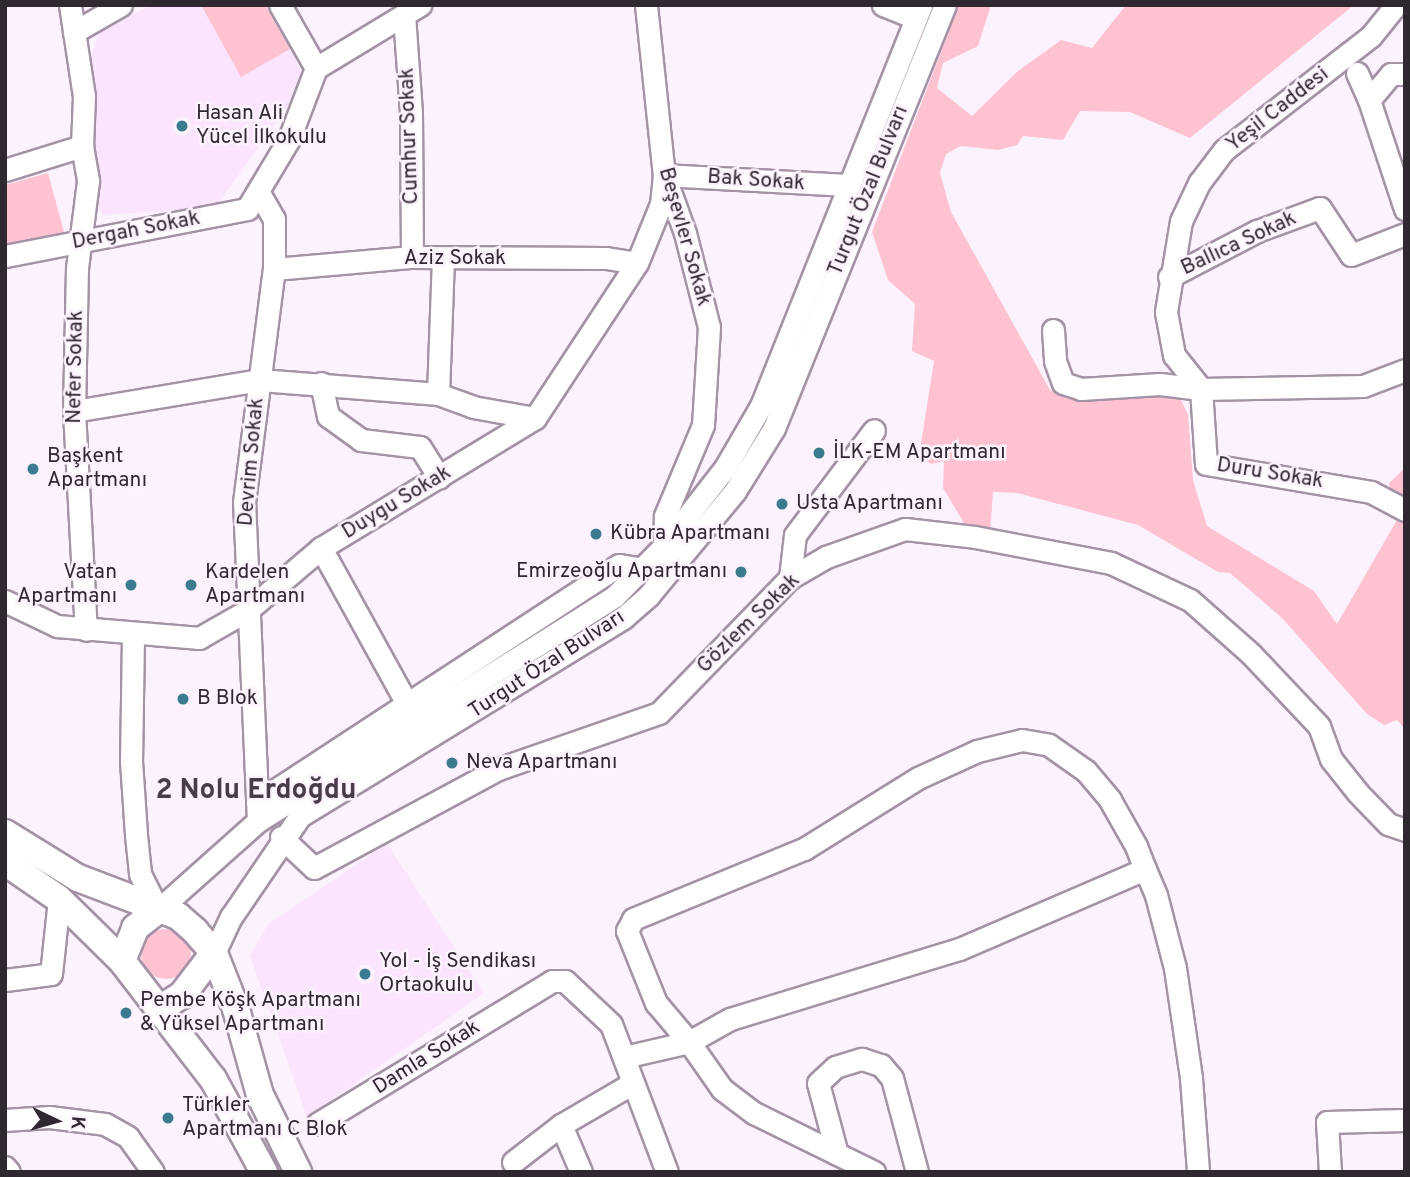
<!DOCTYPE html>
<meta charset="utf-8">
<style>
body{margin:0}
#map{position:relative;width:1410px;height:1177px;overflow:hidden;background:#fcf2fd;font-family:Overpass,sans-serif}
div>[style]{position:absolute}
[style*='--x']{left:calc(var(--x)*1px);top:calc(var(--y)*1px);width:calc(var(--w)*1px);rotate:calc(var(--a)*1deg)}
.built>*{inset:0;background:#fbe4fe}
.green>*{inset:0;background:#ffc2d0}
.round{border-radius:50%}
.roads{filter:drop-shadow(2px 0 #a393a5) drop-shadow(-2px 0 #a393a5) drop-shadow(0 2px #a393a5) drop-shadow(0 -2px #a393a5)}
.minor>*{height:21px;margin:-10.5px;padding:0 10.5px;transform-origin:10.5px;border-radius:10.5px;background:#fff}
.major>*{height:26px;margin:-13px;padding:0 13px;transform-origin:13px;border-radius:13px;background:#fff}
.dots>*{width:19px;height:19px;translate:-50% -50%;box-sizing:border-box;border:4px solid #fcf2fd;border-radius:50%}
span{translate:-50% -50%;white-space:nowrap;text-align:center;line-height:1.15;-webkit-text-stroke:5px #fcf2fd;paint-order:stroke}
.street-label{font-size:21px;color:#2f2830}
.poi-label{font-size:21px;color:#2f2830}
.left{translate:0 -50%;text-align:left}
.right{translate:-100% -50%;text-align:right}
.district-label{font-size:28px;color:#493b4a;font-weight:700}
.frame{position:absolute;inset:0;border:7px solid #2f2830;pointer-events:none}
.north{position:absolute;left:21px;top:1086px;width:70px;height:70px;-webkit-text-stroke:5px #fcf2fd;paint-order:stroke;rotate:95deg;font-size:19px;font-weight:700;line-height:28px;text-align:center;color:#2f2830}
.north::after{content:'';display:block;margin:auto;width:24px;height:32px;background:#2f2830;clip-path:polygon(50% 0,100% 100%,50% 72%,0 100%)}
</style>
<div id="map">
<div class="built">
<i style="clip-path:polygon(151px 5px,266px 5px,306px 80px,215px 208px,102px 215px,94px 192px,91px 144px,90px 60px,98px 34px)"></i>
<i style="clip-path:polygon(387px 844px,484px 993px,307px 1117px,250px 956px,268px 924px)"></i>
</div>
<div class="green">
<i style="clip-path:polygon(201px 5px,265px 5px,290px 49px,241px 77px)"></i>
<i style="clip-path:polygon(959px 5px,991px 5px,978px 46px,943px 63px,937px 88px,972px 116px,1018px 71px,1061px 40px,1092px 48px,1126px 5px,1354px 5px,1190px 138px,1130px 112px,1080px 111px,1063px 140px,1023px 136px,1017px 145px,998px 150px,961px 146px,946px 154px,940px 173px,951px 212px,1050px 390px,1075px 400px,1178px 393px,1188px 415px,1193px 480px,1207px 526px,1314px 591px,1337px 624px,1397px 520px,1389px 483px,1405px 468px,1405px 729px,1397px 720px,1384px 725px,1367px 714px,1282px 618px,1230px 573px,1218px 572px,1138px 525px,1017px 493px,993px 492px,990px 533px,964px 523px,943px 488px,944px 461px,931px 464px,919px 456px,934px 361px,912px 351px,915px 304px,888px 280px,872px 232px)"></i>
<i style="clip-path:polygon(48px 173px,64px 232px,5px 248px,5px 185px)"></i>
<i class="round" style="left:141px;top:929px;width:50px;height:50px"></i>
</div>
<div class="roads">
<div class="minor">
<i style="--x:70;--y:5;--w:92;--a:81.3"></i>
<i style="--x:84;--y:96;--w:50;--a:92.3"></i>
<i style="--x:82;--y:146;--w:36;--a:80"></i>
<i style="--x:88;--y:181;--w:88;--a:97.2"></i>
<i style="--x:77;--y:268;--w:143;--a:91.2"></i>
<i style="--x:74;--y:411;--w:219;--a:86.9"></i>
<i style="--x:280;--y:5;--w:73;--a:60.3"></i>
<i style="--x:646;--y:5;--w:171;--a:84"></i>
<i style="--x:664;--y:175;--w:62;--a:70.1"></i>
<i style="--x:685;--y:233;--w:97;--a:75.7"></i>
<i style="--x:709;--y:327;--w:98;--a:93.5"></i>
<i style="--x:703;--y:425;--w:99;--a:112.7"></i>
<i style="--x:665;--y:516;--w:30;--a:92"></i>
<i style="--x:883;--y:5;--w:35;--a:22"></i>
<i style="--x:1396;--y:5;--w:40;--a:129"></i>
<i style="--x:1371;--y:36;--w:186;--a:142.2"></i>
<i style="--x:1224;--y:150;--w:41;--a:127.1"></i>
<i style="--x:1199;--y:183;--w:42;--a:115.3"></i>
<i style="--x:1181;--y:221;--w:92;--a:99.4"></i>
<i style="--x:1166;--y:312;--w:44;--a:79.5"></i>
<i style="--x:1174;--y:355;--w:43;--a:51.5"></i>
<i style="--x:1201;--y:389;--w:162;--a:-1.1"></i>
<i style="--x:1363;--y:386;--w:45;--a:-20.9"></i>
<i style="--x:404;--y:15;--w:98;--a:85.9"></i>
<i style="--x:411;--y:113;--w:144;--a:89.6"></i>
<i style="--x:74;--y:32;--w:54;--a:-29.9"></i>
<i style="--x:1357;--y:73;--w:30;--a:66"></i>
<i style="--x:1405;--y:74;--w:14;--a:180"></i>
<i style="--x:1391;--y:74;--w:34;--a:130"></i>
<i style="--x:1369;--y:100;--w:115;--a:71.7"></i>
<i style="--x:5;--y:170;--w:81;--a:-17.3"></i>
<i style="--x:5;--y:256;--w:247;--a:-11"></i>
<i style="--x:247;--y:209;--w:82;--a:-59"></i>
<i style="--x:289;--y:139;--w:76;--a:-69.2"></i>
<i style="--x:316;--y:68;--w:122;--a:-31.2"></i>
<i style="--x:274;--y:269;--w:139;--a:-5"></i>
<i style="--x:412;--y:257;--w:194;--a:0.3"></i>
<i style="--x:606;--y:258;--w:31;--a:9"></i>
<i style="--x:1169;--y:277;--w:99;--a:-27.6"></i>
<i style="--x:1257;--y:231;--w:67;--a:-20.1"></i>
<i style="--x:1320;--y:208;--w:56;--a:56.6"></i>
<i style="--x:1351;--y:255;--w:58;--a:-21.3"></i>
<i style="--x:1053;--y:330;--w:31;--a:86"></i>
<i style="--x:1055;--y:361;--w:23;--a:70"></i>
<i style="--x:1063;--y:383;--w:19;--a:18"></i>
<i style="--x:1081;--y:389;--w:79;--a:-3.6"></i>
<i style="--x:1160;--y:384;--w:41;--a:7"></i>
<i style="--x:1201;--y:389;--w:75;--a:86.2"></i>
<i style="--x:1206;--y:464;--w:167;--a:9.6"></i>
<i style="--x:1371;--y:492;--w:38;--a:28"></i>
<i style="--x:321;--y:383;--w:34;--a:78"></i>
<i style="--x:328;--y:416;--w:41;--a:36"></i>
<i style="--x:361;--y:440;--w:59;--a:6.8"></i>
<i style="--x:420;--y:447;--w:36;--a:58"></i>
<i style="--x:438;--y:394;--w:134;--a:-87.9"></i>
<i style="--x:74;--y:411;--w:189;--a:-9.5"></i>
<i style="--x:260;--y:380;--w:179;--a:4.5"></i>
<i style="--x:438;--y:394;--w:37;--a:20"></i>
<i style="--x:473;--y:407;--w:63;--a:10.1"></i>
<i style="--x:321;--y:548;--w:178;--a:61.1"></i>
<i style="--x:790;--y:578;--w:43;--a:-83.4"></i>
<i style="--x:795;--y:535;--w:131;--a:-53"></i>
<i style="--x:5;--y:601;--w:58;--a:25.7"></i>
<i style="--x:57;--y:626;--w:143;--a:4.8"></i>
<i style="--x:199;--y:638;--w:56;--a:-29.7"></i>
<i style="--x:248;--y:610;--w:96;--a:-40.3"></i>
<i style="--x:321;--y:548;--w:250;--a:-31.3"></i>
<i style="--x:535;--y:418;--w:186;--a:-56.7"></i>
<i style="--x:637;--y:263;--w:64;--a:-67.9"></i>
<i style="--x:661;--y:204;--w:29;--a:-84"></i>
<i style="--x:664;--y:175;--w:183;--a:3.1"></i>
<i style="--x:133;--y:636;--w:125;--a:90.9"></i>
<i style="--x:131;--y:761;--w:74;--a:86.1"></i>
<i style="--x:136;--y:835;--w:39;--a:84"></i>
<i style="--x:140;--y:874;--w:40;--a:63.4"></i>
<i style="--x:158;--y:910;--w:134;--a:-41.7"></i>
<i style="--x:258;--y:821;--w:421;--a:-32.2"></i>
<i style="--x:614;--y:597;--w:71;--a:-45.6"></i>
<i style="--x:664;--y:546;--w:99;--a:-52"></i>
<i style="--x:725;--y:468;--w:72;--a:-59.9"></i>
<i style="--x:761;--y:406;--w:432;--a:-68.2"></i>
<i style="--x:257;--y:802;--w:433;--a:-33.2"></i>
<i style="--x:619;--y:565;--w:24;--a:9"></i>
<i style="--x:258;--y:821;--w:319;--a:-92.5"></i>
<i style="--x:244;--y:502;--w:235;--a:-82.7"></i>
<i style="--x:274;--y:269;--w:50;--a:-90"></i>
<i style="--x:274;--y:219;--w:30;--a:-120"></i>
<i style="--x:281;--y:837;--w:45;--a:43.2"></i>
<i style="--x:314;--y:868;--w:209;--a:-28.3"></i>
<i style="--x:498;--y:769;--w:170;--a:-19.2"></i>
<i style="--x:659;--y:713;--w:188;--a:-45.9"></i>
<i style="--x:790;--y:578;--w:42;--a:-30.3"></i>
<i style="--x:826;--y:557;--w:84;--a:-19.5"></i>
<i style="--x:905;--y:529;--w:70;--a:6.5"></i>
<i style="--x:975;--y:537;--w:138;--a:10.8"></i>
<i style="--x:1111;--y:563;--w:87;--a:25.1"></i>
<i style="--x:1190;--y:600;--w:81;--a:41.5"></i>
<i style="--x:1251;--y:654;--w:99;--a:46.6"></i>
<i style="--x:1319;--y:726;--w:35;--a:70"></i>
<i style="--x:1331;--y:759;--w:43;--a:51.5"></i>
<i style="--x:1358;--y:793;--w:43;--a:45.9"></i>
<i style="--x:1388;--y:824;--w:18;--a:19"></i>
<i style="--x:1145;--y:869;--w:202;--a:156.7"></i>
<i style="--x:959;--y:949;--w:239;--a:163"></i>
<i style="--x:730;--y:1019;--w:47;--a:150.7"></i>
<i style="--x:689;--y:1042;--w:51;--a:-130.2"></i>
<i style="--x:656;--y:1003;--w:78;--a:-111.9"></i>
<i style="--x:627;--y:931;--w:13;--a:-63"></i>
<i style="--x:633;--y:919;--w:185;--a:-22.3"></i>
<i style="--x:804;--y:849;--w:134;--a:-31.9"></i>
<i style="--x:918;--y:778;--w:65;--a:-24.6"></i>
<i style="--x:977;--y:751;--w:46;--a:-13.7"></i>
<i style="--x:1022;--y:740;--w:27;--a:10"></i>
<i style="--x:1049;--y:745;--w:45;--a:35.1"></i>
<i style="--x:1086;--y:771;--w:38;--a:50"></i>
<i style="--x:1110;--y:800;--w:53;--a:60.5"></i>
<i style="--x:1136;--y:846;--w:25;--a:69"></i>
<i style="--x:1145;--y:869;--w:28;--a:67"></i>
<i style="--x:1156;--y:895;--w:75;--a:75.4"></i>
<i style="--x:1175;--y:968;--w:111;--a:81.7"></i>
<i style="--x:1191;--y:1078;--w:94;--a:85.7"></i>
<i style="--x:214;--y:953;--w:40;--a:-65"></i>
<i style="--x:231;--y:917;--w:122;--a:-55.7"></i>
<i style="--x:300;--y:816;--w:379;--a:-31.5"></i>
<i style="--x:623;--y:618;--w:35;--a:-41"></i>
<i style="--x:649;--y:595;--w:135;--a:-50.4"></i>
<i style="--x:735;--y:491;--w:74;--a:-58.2"></i>
<i style="--x:774;--y:428;--w:456;--a:-68"></i>
<i style="--x:5;--y:980;--w:46;--a:-7.4"></i>
<i style="--x:51;--y:974;--w:75;--a:-83.9"></i>
<i style="--x:624;--y:1057;--w:67;--a:-13"></i>
<i style="--x:689;--y:1042;--w:57;--a:54.9"></i>
<i style="--x:722;--y:1089;--w:40;--a:37"></i>
<i style="--x:754;--y:1113;--w:134;--a:26.2"></i>
<i style="--x:5;--y:1120;--w:44;--a:-3.9"></i>
<i style="--x:49;--y:1117;--w:56;--a:7.1"></i>
<i style="--x:105;--y:1124;--w:26;--a:29"></i>
<i style="--x:128;--y:1137;--w:43;--a:54.5"></i>
<i style="--x:317;--y:1124;--w:275;--a:-31.3"></i>
<i style="--x:552;--y:981;--w:13;--a:0"></i>
<i style="--x:565;--y:981;--w:63;--a:43.1"></i>
<i style="--x:611;--y:1024;--w:158;--a:69.3"></i>
<i style="--x:561;--y:1125;--w:51;--a:66.9"></i>
<i style="--x:837;--y:1154;--w:73;--a:-105"></i>
<i style="--x:818;--y:1083;--w:23;--a:-43"></i>
<i style="--x:835;--y:1067;--w:28;--a:-17"></i>
<i style="--x:862;--y:1059;--w:20;--a:18"></i>
<i style="--x:881;--y:1065;--w:17;--a:50"></i>
<i style="--x:892;--y:1078;--w:97;--a:75.1"></i>
<i style="--x:513;--y:1162;--w:61;--a:-37.6"></i>
<i style="--x:561;--y:1125;--w:83;--a:-30.3"></i>
<i style="--x:5;--y:1167;--w:6;--a:51"></i>
<i style="--x:1330;--y:1172;--w:50;--a:-93.4"></i>
<i style="--x:1327;--y:1122;--w:78;--a:-1.5"></i>
</div>
<div class="major">
<i style="--x:5;--y:833;--w:86;--a:31.7"></i>
<i style="--x:78;--y:878;--w:107;--a:20.8"></i>
<i style="--x:178;--y:916;--w:23;--a:41"></i>
<i style="--x:195;--y:931;--w:29;--a:49"></i>
<i style="--x:214;--y:953;--w:60;--a:68.6"></i>
<i style="--x:236;--y:1009;--w:89;--a:74.4"></i>
<i style="--x:260;--y:1095;--w:86;--a:63.7"></i>
<i style="--x:5;--y:862;--w:65;--a:34.4"></i>
<i style="--x:59;--y:899;--w:88;--a:44.5"></i>
<i style="--x:122;--y:961;--w:149;--a:52.4"></i>
<i style="--x:213;--y:1079;--w:106;--a:61.3"></i>
<i style="--x:122;--y:961;--w:35;--a:-68"></i>
<i style="--x:135;--y:928;--w:29;--a:-38"></i>
<i style="--x:161;--y:1008;--w:25;--a:-32"></i>
<i style="--x:182;--y:995;--w:53;--a:-52.7"></i>
</div>
</div>
<div class="dots">
<i style="left:182px;top:126px;background:#3b7b8f"></i>
<i style="left:819px;top:453px;background:#3b7b8f"></i>
<i style="left:33px;top:469px;background:#3b7b8f"></i>
<i style="left:782px;top:504px;background:#3b7b8f"></i>
<i style="left:596px;top:534px;background:#3b7b8f"></i>
<i style="left:741px;top:572px;background:#3b7b8f"></i>
<i style="left:131px;top:585px;background:#3b7b8f"></i>
<i style="left:191px;top:585px;background:#3b7b8f"></i>
<i style="left:183px;top:699px;background:#3b7b8f"></i>
<i style="left:452px;top:763px;background:#3b7b8f"></i>
<i style="left:365px;top:974px;background:#3b7b8f"></i>
<i style="left:126px;top:1013px;background:#3b7b8f"></i>
<i style="left:168px;top:1118px;background:#3b7b8f"></i>
</div>
<div class="street-label">
<span style="left:1278px;top:110px;rotate:-38deg">Yeşil Caddesi</span>
<span style="left:410px;top:136px;rotate:-92deg">Cumhur Sokak</span>
<span style="left:756px;top:181px;rotate:4deg">Bak Sokak</span>
<span style="left:869px;top:191px;rotate:-68deg">Turgut Özal Bulvarı</span>
<span style="left:136px;top:231px;rotate:-11deg">Dergah Sokak</span>
<span style="left:684px;top:237px;rotate:74deg">Beşevler Sokak</span>
<span style="left:1239px;top:244px;rotate:-25deg">Ballıca Sokak</span>
<span style="left:455px;top:259px">Aziz Sokak</span>
<span style="left:76px;top:367px;rotate:-89deg">Nefer Sokak</span>
<span style="left:252px;top:462px;rotate:-85deg">Devrim Sokak</span>
<span style="left:1270px;top:474px;rotate:9deg">Duru Sokak</span>
<span style="left:397px;top:503px;rotate:-31deg">Duygu Sokak</span>
<span style="left:749px;top:624px;rotate:-44deg">Gözlem Sokak</span>
<span style="left:547px;top:665px;rotate:-33deg">Turgut Özal Bulvarı</span>
<span style="left:427px;top:1058px;rotate:-32deg">Damla Sokak</span>
</div>
<div class="poi-label">
<span class="left" style="left:196px;top:126px">Hasan Ali<br>Yücel İlkokulu</span>
<span class="left" style="left:833px;top:453px">İLK-EM Apartmanı</span>
<span class="left" style="left:47px;top:469px">Başkent<br>Apartmanı</span>
<span class="left" style="left:796px;top:504px">Usta Apartmanı</span>
<span class="left" style="left:610px;top:534px">Kübra Apartmanı</span>
<span class="right" style="left:727px;top:572px">Emirzeoğlu Apartmanı</span>
<span class="right" style="left:117px;top:585px">Vatan<br>Apartmanı</span>
<span class="left" style="left:205px;top:585px">Kardelen<br>Apartmanı</span>
<span class="left" style="left:197px;top:699px">B Blok</span>
<span class="left" style="left:466px;top:763px">Neva Apartmanı</span>
<span class="left" style="left:379px;top:974px">Yol - İş Sendikası<br>Ortaokulu</span>
<span class="left" style="left:140px;top:1013px">Pembe Köşk Apartmanı<br>&amp; Yüksel Apartmanı</span>
<span class="left" style="left:182px;top:1118px">Türkler<br>Apartmanı C Blok</span>
</div>
<div class="district-label">
<span style="left:256px;top:791px">2 Nolu Erdoğdu</span>
</div>
<div class="frame"></div>
<div class="north">K</div>
</div>
